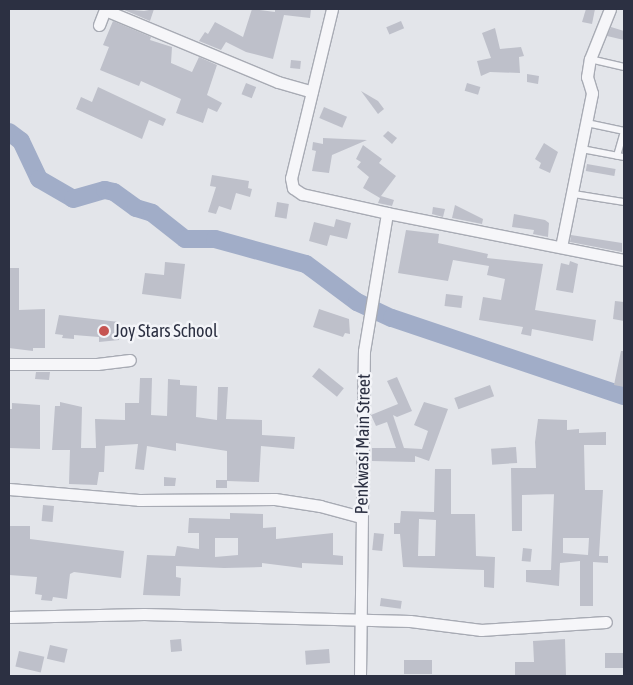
<!DOCTYPE html>
<style>
body{margin:0}
#map{position:relative;width:633px;height:685px;overflow:hidden;background:#e3e5ea;font-family:"Asap Condensed",sans-serif}
div>[style]{position:absolute}
[style*='--x']{left:calc(var(--x)*1px);top:calc(var(--y)*1px);width:calc(var(--w)*1px);rotate:calc(var(--a)*1deg)}
.river>*{height:18px;margin:-9px;padding:0 9px;transform-origin:9px;border-radius:9px;background:#a1adc8}
.building>*{inset:0;background:#bec0ca;transform-origin:0 0}
.roads{filter:drop-shadow(1px 0 #a8abb4) drop-shadow(-1px 0 #a8abb4) drop-shadow(0 1px #a8abb4) drop-shadow(0 -1px #a8abb4)}
.service>*{height:5.5px;margin:-2.75px;padding:0 2.75px;transform-origin:2.75px;border-radius:2.75px;background:#f6f6f9}
.minor>*{height:11px;margin:-5.5px;padding:0 5.5px;transform-origin:5.5px;border-radius:5.5px;background:#f6f6f9}
.dots>*{width:14px;height:14px;translate:-50% -50%;box-sizing:border-box;border:2px solid #f3f4f8;border-radius:50%}
span{translate:-50% -50%;white-space:nowrap;text-align:center;line-height:1.15;-webkit-text-stroke:5px #f3f4f8;paint-order:stroke}
.poi-label{font-size:18px;color:#2c3042}
.left{translate:0 -50%;text-align:left}
.street-label{font-size:18px;color:#2c3042}
.frame{position:absolute;inset:0;border:10px solid #2c3042;pointer-events:none}
</style>
<div id="map">
<div class="river">
<i style="--x:9;--y:132;--w:15;--a:37"></i>
<i style="--x:21;--y:141;--w:42;--a:64.7"></i>
<i style="--x:39;--y:179;--w:39;--a:30"></i>
<i style="--x:73;--y:199;--w:33;--a:-16"></i>
<i style="--x:105;--y:190;--w:9;--a:13"></i>
<i style="--x:114;--y:192;--w:27;--a:36"></i>
<i style="--x:136;--y:208;--w:17;--a:17"></i>
<i style="--x:152;--y:213;--w:42;--a:38.2"></i>
<i style="--x:185;--y:239;--w:30;--a:0"></i>
<i style="--x:215;--y:239;--w:94;--a:15.4"></i>
<i style="--x:306;--y:264;--w:64;--a:36.7"></i>
<i style="--x:357;--y:302;--w:38;--a:25"></i>
<i style="--x:392;--y:318;--w:245;--a:18.6"></i>
</div>
<div class="building">
<i style="clip-path:polygon(122px 9px,144px 11px,154px 9px,150px 21px)"></i>
<i style="clip-path:polygon(252px 9px,275px 12px,275px 9px,311px 9px,310px 18px,284px 15px,273px 59px,246px 52px,226px 42px,221px 50px,199px 41px,205px 32px,208px 34px,215px 22px,243px 37px)"></i>
<i style="clip-path:polygon(586px 9px,595px 9px,592px 24px,582px 22px)"></i>
<i style="clip-path:polygon(113px 21px,151px 37px,150px 40px,172px 47px,171px 63px,192px 72px,199px 57px,217px 65px,207px 95px,222px 103px,217px 112px,208px 108px,203px 123px,176px 113px,181px 99px,141px 81px,139px 86px,100px 70px,109px 47px,103px 45px)"></i>
<i style="left:401px;top:21px;width:8px;height:16px;rotate:67deg"></i>
<i style="clip-path:polygon(611px 27px,624px 31px,624px 40px,607px 36px)"></i>
<i style="clip-path:polygon(495px 28px,500px 49px,521px 47px,524px 56px,519px 57px,520px 73px,490px 72px,481px 76px,477px 61px,491px 58px,482px 33px)"></i>
<i style="left:291px;top:60px;width:10px;height:8px;rotate:6deg"></i>
<i style="clip-path:polygon(527px 74px,539px 76px,538px 84px,527px 82px)"></i>
<i style="left:246px;top:83px;width:11px;height:12px;rotate:22deg"></i>
<i style="left:467px;top:83px;width:14px;height:8px;rotate:17deg"></i>
<i style="clip-path:polygon(98px 87px,166px 119px,163px 126px,149px 120px,142px 139px,76px 109px,81px 97px,92px 102px)"></i>
<i style="clip-path:polygon(361px 91px,378px 101px,384px 109px,378px 114px)"></i>
<i style="left:324px;top:107px;width:25px;height:12px;rotate:23deg"></i>
<i style="clip-path:polygon(388px 131px,397px 138px,392px 144px,383px 136px)"></i>
<i style="clip-path:polygon(323px 138px,367px 140px,332px 155px,329px 173px,312px 171px,316px 151px,312px 150px,313px 142px,323px 144px)"></i>
<i style="clip-path:polygon(544px 143px,558px 152px,550px 173px,539px 168px,541px 163px,535px 159px)"></i>
<i style="clip-path:polygon(363px 145px,382px 159px,379px 163px,396px 176px,381px 196px,394px 200px,392px 206px,378px 203px,380px 198px,363px 188px,369px 177px,357px 167px,361px 162px,356px 159px)"></i>
<i style="left:587px;top:164px;width:29px;height:7px;rotate:10deg"></i>
<i style="clip-path:polygon(212px 175px,249px 181px,248px 188px,252px 189px,250px 197px,236px 193px,231px 210px,219px 206px,216px 214px,208px 212px,216px 187px,210px 186px)"></i>
<i style="left:277px;top:202px;width:12px;height:15px;rotate:9deg"></i>
<i style="clip-path:polygon(455px 205px,483px 219px,482px 224px,452px 218px)"></i>
<i style="clip-path:polygon(433px 207px,445px 209px,443px 217px,432px 214px)"></i>
<i style="clip-path:polygon(514px 214px,545px 220px,549px 223px,548px 237px,533px 234px,534px 230px,512px 227px)"></i>
<i style="clip-path:polygon(336px 219px,351px 223px,347px 239px,330px 235px,327px 246px,309px 241px,314px 222px,334px 227px)"></i>
<i style="clip-path:polygon(406px 230px,439px 234px,438px 243px,488px 254px,487px 258px,543px 264px,535px 310px,596px 320px,593px 341px,532px 329px,531px 336px,521px 334px,523px 327px,479px 320px,483px 297px,501px 300px,505px 279px,487px 275px,489px 266px,453px 260px,448px 281px,398px 273px)"></i>
<i style="clip-path:polygon(571px 235px,622px 243px,622px 252px,570px 242px)"></i>
<i style="clip-path:polygon(570px 261px,578px 264px,573px 293px,556px 290px,561px 263px,569px 265px)"></i>
<i style="clip-path:polygon(165px 262px,185px 264px,181px 299px,142px 294px,145px 273px,164px 275px)"></i>
<i style="clip-path:polygon(9px 268px,19px 268px,19px 310px,45px 309px,45px 348px,33px 348px,33px 351px,9px 348px)"></i>
<i style="left:446px;top:294px;width:17px;height:12px;rotate:7deg"></i>
<i style="clip-path:polygon(615px 301px,624px 302px,624px 321px,613px 319px)"></i>
<i style="clip-path:polygon(319px 309px,349px 319px,350px 334px,345px 333px,343px 337px,313px 327px)"></i>
<i style="clip-path:polygon(59px 315px,119px 322px,119px 340px,99px 342px,99px 337px,74px 335px,74px 339px,62px 338px,63px 335px,55px 334px)"></i>
<i style="clip-path:polygon(621px 351px,624px 351px,624px 387px,614px 385px)"></i>
<i style="left:319px;top:368px;width:32px;height:11px;rotate:39deg"></i>
<i style="clip-path:polygon(36px 372px,50px 372px,49px 380px,35px 379px)"></i>
<i style="clip-path:polygon(397px 377px,412px 411px,397px 417px,393px 415px,404px 448px,422px 449px,428px 431px,414px 425px,424px 402px,448px 409px,429px 461px,415px 456px,415px 462px,372px 461px,372px 448px,396px 448px,387px 422px,376px 426px,371px 415px,398px 404px,387px 381px)"></i>
<i style="clip-path:polygon(140px 378px,152px 378px,151px 415px,167px 416px,168px 379px,180px 380px,180px 385px,197px 386px,196px 417px,217px 420px,218px 387px,228px 387px,226px 419px,262px 420px,262px 435px,295px 437px,294px 449px,261px 446px,259px 482px,227px 481px,227px 488px,216px 488px,216px 480px,227px 480px,227px 451px,176px 443px,176px 451px,147px 446px,144px 470px,135px 469px,138px 444px,105px 446px,104px 472px,99px 472px,97px 485px,69px 484px,70px 450px,52px 450px,55px 406px,60px 406px,60px 402px,82px 407px,81px 448px,96px 448px,95px 419px,125px 420px,125px 403px,139px 403px)"></i>
<i style="left:490px;top:385px;width:12px;height:38px;rotate:70deg"></i>
<i style="clip-path:polygon(12px 403px,40px 405px,40px 449px,9px 448px,9px 409px,12px 409px)"></i>
<i style="clip-path:polygon(evenodd,538px 419px,567px 420px,567px 430px,579px 429px,579px 433px,606px 432px,606px 445px,584px 445px,585px 490px,603px 490px,599px 556px,608px 556px,608px 563px,593px 562px,593px 606px,580px 606px,580px 561px,560px 563px,559px 586px,526px 582px,526px 570px,551px 570px,554px 494px,522px 495px,522px 531px,512px 531px,511px 468px,536px 468px,535px 442px,538px 419px,563px 538px,589px 538px,588px 555px,563px 553px,563px 538px)"></i>
<i style="left:516px;top:447px;width:16px;height:25px;rotate:86deg"></i>
<i style="clip-path:polygon(evenodd,435px 469px,451px 469px,451px 514px,475px 514px,476px 556px,495px 557px,494px 588px,484px 587px,484px 570px,403px 567px,400px 534px,394px 534px,394px 523px,400px 523px,401px 511px,434px 512px,435px 469px,419px 519px,436px 520px,435px 556px,418px 556px,419px 519px)"></i>
<i style="clip-path:polygon(164px 477px,176px 478px,175px 486px,164px 486px)"></i>
<i style="left:43px;top:505px;width:11px;height:16px;rotate:5deg"></i>
<i style="clip-path:polygon(evenodd,230px 513px,263px 514px,263px 528px,276px 527px,276px 539px,333px 533px,333px 555px,343px 556px,343px 565px,302px 563px,302px 568px,262px 563px,262px 567px,224px 568px,176px 566px,176px 577px,181px 578px,180px 596px,143px 595px,147px 555px,175px 556px,177px 546px,199px 549px,199px 533px,188px 533px,189px 518px,230px 519px,230px 513px,215px 538px,238px 538px,238px 555px,215px 557px,215px 538px)"></i>
<i style="clip-path:polygon(9px 526px,30px 526px,30px 539px,124px 551px,121px 578px,74px 572px,70px 574px,67px 599px,53px 597px,52px 601px,41px 600px,42px 595px,35px 594px,37px 577px,9px 575px)"></i>
<i style="left:374px;top:533px;width:10px;height:17px;rotate:6deg"></i>
<i style="left:523px;top:548px;width:9px;height:13px;rotate:6deg"></i>
<i style="left:381px;top:598px;width:21px;height:8px;rotate:8deg"></i>
<i style="left:181px;top:639px;width:12px;height:11px;rotate:85deg"></i>
<i style="clip-path:polygon(565px 639px,566px 676px,515px 676px,515px 662px,534px 662px,533px 641px)"></i>
<i style="left:50px;top:645px;width:18px;height:14px;rotate:13deg"></i>
<i style="left:329px;top:649px;width:14px;height:24px;rotate:86deg"></i>
<i style="left:19px;top:651px;width:26px;height:16px;rotate:13deg"></i>
<i style="left:624px;top:653px;width:15px;height:19px;rotate:90deg"></i>
<i style="left:404px;top:660px;width:28px;height:14px"></i>
</div>
<div class="roads">
<div class="service">
<i style="--x:590;--y:59;--w:35;--a:13"></i>
<i style="--x:587;--y:123;--w:38;--a:12"></i>
<i style="--x:582;--y:149;--w:43;--a:10.8"></i>
<i style="--x:617;--y:156;--w:26;--a:-74"></i>
<i style="--x:574;--y:194;--w:51;--a:9.1"></i>
</div>
<div class="minor">
<i style="--x:332;--y:9;--w:174;--a:103.6"></i>
<i style="--x:291;--y:178;--w:10;--a:79"></i>
<i style="--x:293;--y:188;--w:11;--a:34"></i>
<i style="--x:302;--y:194;--w:87;--a:12.6"></i>
<i style="--x:387;--y:213;--w:242;--a:11.2"></i>
<i style="--x:105;--y:10;--w:187;--a:22.6"></i>
<i style="--x:278;--y:82;--w:35;--a:16"></i>
<i style="--x:99;--y:25;--w:17;--a:-69"></i>
<i style="--x:561;--y:247;--w:157;--a:-78.6"></i>
<i style="--x:592;--y:93;--w:17;--a:-107"></i>
<i style="--x:587;--y:77;--w:18;--a:-81"></i>
<i style="--x:590;--y:59;--w:54;--a:-68.2"></i>
<i style="--x:9;--y:364;--w:88;--a:0"></i>
<i style="--x:97;--y:364;--w:33;--a:-7"></i>
<i style="--x:9;--y:489;--w:130;--a:4.8"></i>
<i style="--x:139;--y:500;--w:136;--a:-0.4"></i>
<i style="--x:275;--y:499;--w:46;--a:8.8"></i>
<i style="--x:320;--y:506;--w:42;--a:15"></i>
<i style="--x:9;--y:617;--w:135;--a:-1.3"></i>
<i style="--x:144;--y:614;--w:266;--a:1.5"></i>
<i style="--x:410;--y:621;--w:72;--a:7.2"></i>
<i style="--x:481;--y:630;--w:125;--a:-3.7"></i>
<i style="--x:360;--y:676;--w:325;--a:-89.3"></i>
<i style="--x:364;--y:351;--w:140;--a:-80.5"></i>
</div>
</div>
<div class="dots">
<i style="left:104px;top:331px;background:#c65452"></i>
</div>
<div class="poi-label">
<span class="left" style="left:114px;top:331px">Joy Stars School</span>
</div>
<div class="street-label">
<span style="left:363px;top:444px;rotate:-89deg">Penkwasi Main Street</span>
</div>
<div class="frame"></div>
</div>
